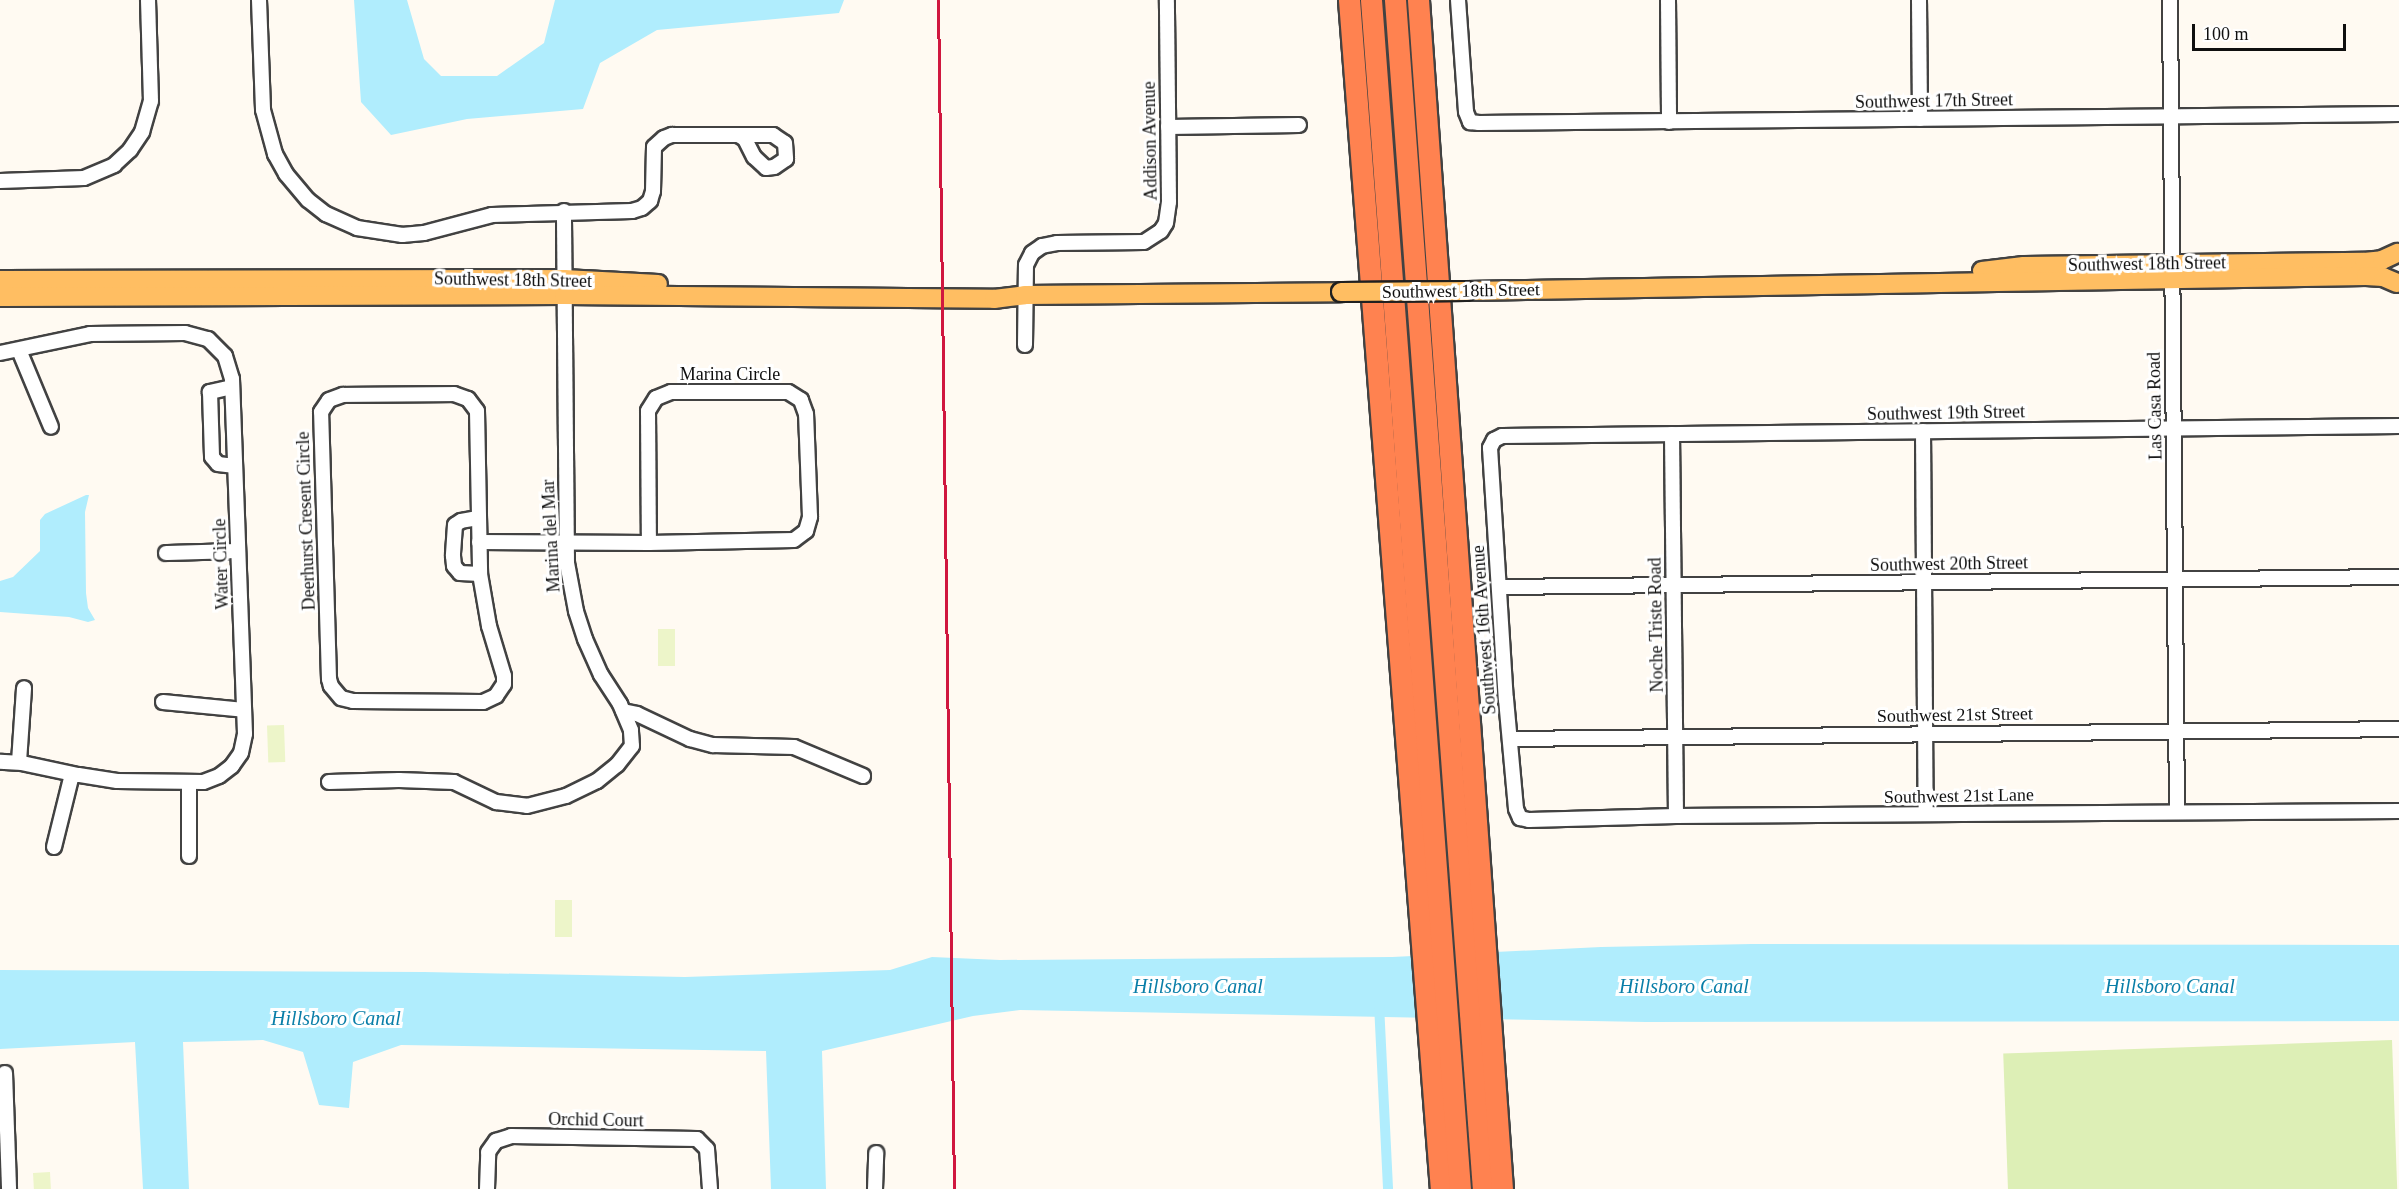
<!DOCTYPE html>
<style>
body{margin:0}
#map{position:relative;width:2399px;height:1189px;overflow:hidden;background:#fffaf2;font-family:Georgia,serif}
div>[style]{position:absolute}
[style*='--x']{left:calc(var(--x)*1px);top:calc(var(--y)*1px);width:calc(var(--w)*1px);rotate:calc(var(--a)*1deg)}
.green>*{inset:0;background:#ddefb6;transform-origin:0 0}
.pitch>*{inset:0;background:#edf5c9;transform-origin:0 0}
.water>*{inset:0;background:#b0edfd}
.canal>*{height:10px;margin:-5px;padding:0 5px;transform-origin:5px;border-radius:5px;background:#b0edfd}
.roads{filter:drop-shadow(2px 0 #424242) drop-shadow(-2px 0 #424242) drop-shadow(0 2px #424242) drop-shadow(0 -2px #424242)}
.minor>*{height:14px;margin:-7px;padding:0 7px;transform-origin:7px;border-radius:7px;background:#fff}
.major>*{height:18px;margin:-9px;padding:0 9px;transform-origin:9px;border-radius:9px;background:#ffbe62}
.highway>*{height:21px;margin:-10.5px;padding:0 10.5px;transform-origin:10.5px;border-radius:10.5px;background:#ff8250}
.rail>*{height:3px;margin:-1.5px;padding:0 1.5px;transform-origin:1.5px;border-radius:1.5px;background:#d0173f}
.bridges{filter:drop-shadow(2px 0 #202020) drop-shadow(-2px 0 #202020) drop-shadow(0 2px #202020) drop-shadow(0 -2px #202020)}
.major-bridge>*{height:18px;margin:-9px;padding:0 9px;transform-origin:9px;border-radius:9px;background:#ffbe62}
span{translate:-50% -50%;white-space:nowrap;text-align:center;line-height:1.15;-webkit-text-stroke:6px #fff;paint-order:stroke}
.street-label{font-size:18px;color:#0f0f0f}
.water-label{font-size:20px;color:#097ea8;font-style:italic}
.scale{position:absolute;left:2192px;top:24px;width:154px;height:27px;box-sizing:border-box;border:3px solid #0f0f0f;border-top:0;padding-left:8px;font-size:18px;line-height:21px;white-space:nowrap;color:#0f0f0f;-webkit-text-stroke:4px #fff;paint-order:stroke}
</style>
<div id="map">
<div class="green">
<i style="left:2392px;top:1040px;width:149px;height:389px;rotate:88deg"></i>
</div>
<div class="pitch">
<i style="left:658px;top:629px;width:17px;height:37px"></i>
<i style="left:284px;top:725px;width:37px;height:17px;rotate:88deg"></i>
<i style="left:555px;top:900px;width:17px;height:37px"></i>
<i style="left:50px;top:1172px;width:17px;height:17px;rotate:87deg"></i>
</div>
<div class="water">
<i style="clip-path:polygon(354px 0,407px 0,424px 59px,441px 76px,497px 76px,544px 43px,555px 0,844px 0,839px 13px,657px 30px,600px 63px,583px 109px,467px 119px,391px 135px,361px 102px)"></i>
<i style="clip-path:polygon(86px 495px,89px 495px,85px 512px,86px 593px,88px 608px,95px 620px,88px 622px,69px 617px,0 612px,0 581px,13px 577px,40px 551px,40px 520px,45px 514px)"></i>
<i style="clip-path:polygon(1752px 944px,2399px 945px,2399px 1021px,1646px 1022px,1020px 1010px,973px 1016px,822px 1051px,826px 1189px,771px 1189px,766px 1051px,401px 1045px,353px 1062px,349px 1108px,319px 1105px,303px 1052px,263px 1040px,183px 1042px,189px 1189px,143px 1189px,135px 1042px,0 1049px,0 970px,424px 972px,685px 977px,890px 970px,932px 957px,1000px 960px,1392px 957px,1601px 947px)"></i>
</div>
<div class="canal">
<i style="--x:1379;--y:1004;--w:185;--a:87.2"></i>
</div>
<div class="roads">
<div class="minor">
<i style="--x:259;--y:0;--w:110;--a:87.9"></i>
<i style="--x:263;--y:110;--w:46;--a:74.7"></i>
<i style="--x:275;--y:154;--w:23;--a:61"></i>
<i style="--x:286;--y:174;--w:34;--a:50"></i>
<i style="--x:308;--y:200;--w:23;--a:38"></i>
<i style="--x:326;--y:214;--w:34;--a:24"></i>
<i style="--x:357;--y:228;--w:46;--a:8.8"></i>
<i style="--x:402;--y:235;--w:22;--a:-5"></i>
<i style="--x:424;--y:233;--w:70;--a:-14.8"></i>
<i style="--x:492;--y:215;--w:140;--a:-1.6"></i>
<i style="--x:632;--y:211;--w:10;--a:-17"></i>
<i style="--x:642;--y:208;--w:11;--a:-41"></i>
<i style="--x:650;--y:201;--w:10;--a:-73"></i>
<i style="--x:653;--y:191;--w:44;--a:-88.7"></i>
<i style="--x:654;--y:147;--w:13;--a:-42"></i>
<i style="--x:664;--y:138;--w:9;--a:-21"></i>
<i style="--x:672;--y:135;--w:101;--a:0"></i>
<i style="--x:773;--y:135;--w:14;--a:34"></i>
<i style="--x:785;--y:143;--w:16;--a:86"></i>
<i style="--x:786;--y:159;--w:14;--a:146"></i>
<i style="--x:774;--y:167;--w:8;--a:173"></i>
<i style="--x:766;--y:168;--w:16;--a:-137"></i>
<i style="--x:754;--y:157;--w:20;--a:-117"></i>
<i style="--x:745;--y:139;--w:8;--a:-150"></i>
<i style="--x:1458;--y:0;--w:112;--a:85.9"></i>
<i style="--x:1466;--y:112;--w:11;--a:68"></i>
<i style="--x:1470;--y:122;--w:9;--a:6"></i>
<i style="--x:1479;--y:123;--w:920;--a:-0.56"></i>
<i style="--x:1668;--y:0;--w:122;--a:89.5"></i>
<i style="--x:1919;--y:0;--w:119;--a:89.5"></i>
<i style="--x:2170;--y:0;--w:812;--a:89.51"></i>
<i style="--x:1168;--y:127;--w:131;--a:-0.9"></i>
<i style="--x:0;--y:181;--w:84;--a:-2"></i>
<i style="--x:84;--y:178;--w:33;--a:-23"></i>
<i style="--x:114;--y:165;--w:22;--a:-43"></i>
<i style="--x:130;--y:150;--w:22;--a:-56"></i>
<i style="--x:142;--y:132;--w:32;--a:-74"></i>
<i style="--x:151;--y:101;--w:101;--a:-91.7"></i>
<i style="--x:1025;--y:345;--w:80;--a:-89.3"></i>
<i style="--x:1026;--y:265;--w:13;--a:-63"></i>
<i style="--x:1032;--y:253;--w:12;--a:-35"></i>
<i style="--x:1042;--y:246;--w:15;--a:-11"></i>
<i style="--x:1057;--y:243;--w:87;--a:-0.7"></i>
<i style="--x:1144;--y:242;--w:20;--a:-33"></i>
<i style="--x:1161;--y:231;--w:9;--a:-58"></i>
<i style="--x:1166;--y:223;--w:21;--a:-82"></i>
<i style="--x:1169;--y:202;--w:202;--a:-90.6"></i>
<i style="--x:19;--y:350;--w:83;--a:67.4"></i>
<i style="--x:0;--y:353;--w:92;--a:-11.9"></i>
<i style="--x:90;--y:334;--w:95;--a:-0.6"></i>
<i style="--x:185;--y:333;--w:24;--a:15"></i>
<i style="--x:208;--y:339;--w:24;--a:45"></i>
<i style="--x:225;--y:356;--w:24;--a:73"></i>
<i style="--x:232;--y:379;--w:355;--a:87.9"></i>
<i style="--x:245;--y:734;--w:19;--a:102"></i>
<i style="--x:241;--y:753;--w:16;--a:125"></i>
<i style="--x:232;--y:766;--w:16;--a:142"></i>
<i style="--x:219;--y:776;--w:17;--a:159"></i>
<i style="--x:203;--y:782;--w:86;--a:-179.3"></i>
<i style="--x:117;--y:781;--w:39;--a:-171"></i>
<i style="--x:78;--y:775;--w:57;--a:-167.9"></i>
<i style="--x:22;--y:763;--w:22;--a:-177"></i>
<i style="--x:232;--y:387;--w:23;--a:167"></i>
<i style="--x:210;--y:392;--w:65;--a:88.2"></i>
<i style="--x:212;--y:457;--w:9;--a:49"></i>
<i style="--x:218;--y:464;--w:17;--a:7"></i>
<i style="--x:454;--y:394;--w:15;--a:20"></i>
<i style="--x:468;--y:399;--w:15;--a:53"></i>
<i style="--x:477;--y:411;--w:163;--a:88.9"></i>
<i style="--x:480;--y:574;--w:53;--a:80.2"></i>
<i style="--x:489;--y:626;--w:52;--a:73.3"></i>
<i style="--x:504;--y:676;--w:8;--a:90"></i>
<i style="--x:504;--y:684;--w:14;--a:124"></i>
<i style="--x:496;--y:696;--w:14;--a:155"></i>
<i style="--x:483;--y:702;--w:130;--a:-179.6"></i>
<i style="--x:353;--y:701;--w:12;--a:-166"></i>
<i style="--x:341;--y:698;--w:16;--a:-130"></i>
<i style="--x:331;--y:686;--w:7;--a:-106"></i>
<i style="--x:329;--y:679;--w:267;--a:-91.7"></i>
<i style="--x:321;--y:412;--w:14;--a:-56"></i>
<i style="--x:329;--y:400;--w:15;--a:-20"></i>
<i style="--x:343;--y:395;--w:111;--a:-0.5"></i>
<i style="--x:2399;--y:426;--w:897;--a:179.36"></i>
<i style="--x:1502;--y:436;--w:9;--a:153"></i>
<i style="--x:1494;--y:440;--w:9;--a:117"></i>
<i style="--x:1490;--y:448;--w:252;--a:86.4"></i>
<i style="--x:1506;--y:699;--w:110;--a:84.8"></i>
<i style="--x:1516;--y:809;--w:10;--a:66"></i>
<i style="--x:1520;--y:818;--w:9;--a:13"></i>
<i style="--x:1529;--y:820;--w:147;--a:-1.6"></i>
<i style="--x:1676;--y:816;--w:723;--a:-0.4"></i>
<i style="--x:1923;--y:431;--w:383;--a:89.6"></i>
<i style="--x:1672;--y:434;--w:382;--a:89.4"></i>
<i style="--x:478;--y:518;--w:17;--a:170"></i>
<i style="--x:461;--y:521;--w:7;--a:146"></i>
<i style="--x:455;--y:525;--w:31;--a:94"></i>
<i style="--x:453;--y:556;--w:10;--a:84"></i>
<i style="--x:454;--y:566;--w:9;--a:49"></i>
<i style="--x:460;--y:573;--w:20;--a:3"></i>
<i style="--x:479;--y:542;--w:170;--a:0.3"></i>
<i style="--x:649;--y:543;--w:145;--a:-1.2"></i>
<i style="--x:794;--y:540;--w:15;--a:-37"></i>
<i style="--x:806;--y:531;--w:15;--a:-74"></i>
<i style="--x:810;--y:517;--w:103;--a:-92.2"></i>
<i style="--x:806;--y:414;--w:15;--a:-110"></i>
<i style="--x:801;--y:400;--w:15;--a:-148"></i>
<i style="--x:788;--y:392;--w:117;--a:180"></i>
<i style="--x:671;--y:392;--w:16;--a:158"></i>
<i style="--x:656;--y:398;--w:15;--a:122"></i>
<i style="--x:648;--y:411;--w:132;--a:89.6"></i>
<i style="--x:166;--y:553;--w:72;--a:-1.6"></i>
<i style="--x:1500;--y:587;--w:899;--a:-0.64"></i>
<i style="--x:163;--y:702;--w:81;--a:5.6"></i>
<i style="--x:623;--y:711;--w:14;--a:12"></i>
<i style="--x:637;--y:714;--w:59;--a:25.3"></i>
<i style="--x:690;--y:739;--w:24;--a:15"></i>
<i style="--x:713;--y:745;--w:81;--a:1.4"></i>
<i style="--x:794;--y:747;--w:75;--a:22.8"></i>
<i style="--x:1510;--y:739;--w:889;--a:-0.64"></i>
<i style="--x:19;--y:762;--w:74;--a:-86.1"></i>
<i style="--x:329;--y:782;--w:70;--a:-1.6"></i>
<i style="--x:399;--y:780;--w:55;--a:2.1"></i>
<i style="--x:454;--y:782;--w:47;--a:25.5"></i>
<i style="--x:496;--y:802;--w:31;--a:7"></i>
<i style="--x:527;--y:806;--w:40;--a:-14.4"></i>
<i style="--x:566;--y:796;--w:34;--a:-26"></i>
<i style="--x:597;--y:781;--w:26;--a:-39"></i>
<i style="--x:617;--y:765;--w:24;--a:-52"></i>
<i style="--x:632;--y:746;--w:16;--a:-94"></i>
<i style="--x:631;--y:730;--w:28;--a:-113"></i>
<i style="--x:620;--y:704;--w:35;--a:-123"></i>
<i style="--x:601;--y:675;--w:39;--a:-114"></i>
<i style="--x:585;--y:639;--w:29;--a:-108"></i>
<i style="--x:576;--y:611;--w:49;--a:-100.6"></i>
<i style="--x:567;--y:563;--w:352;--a:-90.5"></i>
<i style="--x:54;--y:847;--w:75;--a:-76.1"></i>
<i style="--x:189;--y:856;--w:74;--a:-90"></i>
<i style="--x:5;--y:1073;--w:116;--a:88"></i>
<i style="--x:487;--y:1189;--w:37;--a:-88"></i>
<i style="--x:488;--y:1152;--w:14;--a:-54"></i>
<i style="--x:496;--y:1141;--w:16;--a:-18"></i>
<i style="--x:511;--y:1136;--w:186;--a:0.9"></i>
<i style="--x:697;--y:1139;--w:14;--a:45"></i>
<i style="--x:707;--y:1149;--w:40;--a:85.7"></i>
<i style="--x:875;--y:1189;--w:36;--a:-88"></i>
</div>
<div class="major">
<i style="--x:1982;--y:271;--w:42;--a:-6.8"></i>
<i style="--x:2024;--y:266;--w:340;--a:-0.7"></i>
<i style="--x:2364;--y:262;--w:18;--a:-6"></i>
<i style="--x:2382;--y:260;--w:17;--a:-25"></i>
<i style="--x:0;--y:280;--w:564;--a:-0.1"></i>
<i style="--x:564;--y:279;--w:94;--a:3"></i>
<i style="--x:1467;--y:291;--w:899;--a:-0.96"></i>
<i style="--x:2366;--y:276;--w:17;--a:3"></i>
<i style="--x:2383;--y:277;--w:15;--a:23"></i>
<i style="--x:0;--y:297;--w:564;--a:-0.2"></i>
<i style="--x:564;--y:295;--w:430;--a:0.5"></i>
<i style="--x:994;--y:299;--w:31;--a:-7"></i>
<i style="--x:1025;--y:295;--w:316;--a:-0.5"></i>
</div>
<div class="highway">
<i style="--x:1349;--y:0;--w:1193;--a:85.58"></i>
<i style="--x:1371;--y:0;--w:1192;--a:85.72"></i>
<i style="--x:1395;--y:0;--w:1192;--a:85.77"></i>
<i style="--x:1418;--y:0;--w:1192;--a:85.96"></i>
</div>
</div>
<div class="rail">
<i style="--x:938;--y:0;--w:1189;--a:89.23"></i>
</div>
<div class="bridges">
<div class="major-bridge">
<i style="--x:1341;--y:292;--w:126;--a:-0.5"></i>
</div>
</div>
<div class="street-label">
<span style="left:1934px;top:101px;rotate:-1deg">Southwest 17th Street</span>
<span style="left:1150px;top:141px;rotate:-91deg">Addison Avenue</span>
<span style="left:2147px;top:264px;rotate:-1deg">Southwest 18th Street</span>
<span style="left:513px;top:280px;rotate:1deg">Southwest 18th Street</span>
<span style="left:1461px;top:291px;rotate:-1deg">Southwest 18th Street</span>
<span style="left:730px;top:374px">Marina Circle</span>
<span style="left:2155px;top:406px;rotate:-91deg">Las Casa Road</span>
<span style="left:1946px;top:413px;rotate:-1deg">Southwest 19th Street</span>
<span style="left:306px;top:521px;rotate:-92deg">Deerhurst Cresent Circle</span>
<span style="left:551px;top:536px;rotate:-93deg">Marina del Mar</span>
<span style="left:221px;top:564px;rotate:-92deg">Water Circle</span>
<span style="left:1949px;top:564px;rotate:-1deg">Southwest 20th Street</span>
<span style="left:1656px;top:625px;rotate:-91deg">Noche Triste Road</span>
<span style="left:1484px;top:630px;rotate:-94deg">Southwest 16th Avenue</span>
<span style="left:1955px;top:715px;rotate:-1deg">Southwest 21st Street</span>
<span style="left:1959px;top:796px;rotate:-1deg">Southwest 21st Lane</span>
<span style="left:596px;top:1120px;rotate:1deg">Orchid Court</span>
</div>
<div class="water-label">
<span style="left:1198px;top:986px">Hillsboro Canal</span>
<span style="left:1684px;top:986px">Hillsboro Canal</span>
<span style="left:2170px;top:986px">Hillsboro Canal</span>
<span style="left:336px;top:1018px">Hillsboro Canal</span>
</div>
<div class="scale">100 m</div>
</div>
